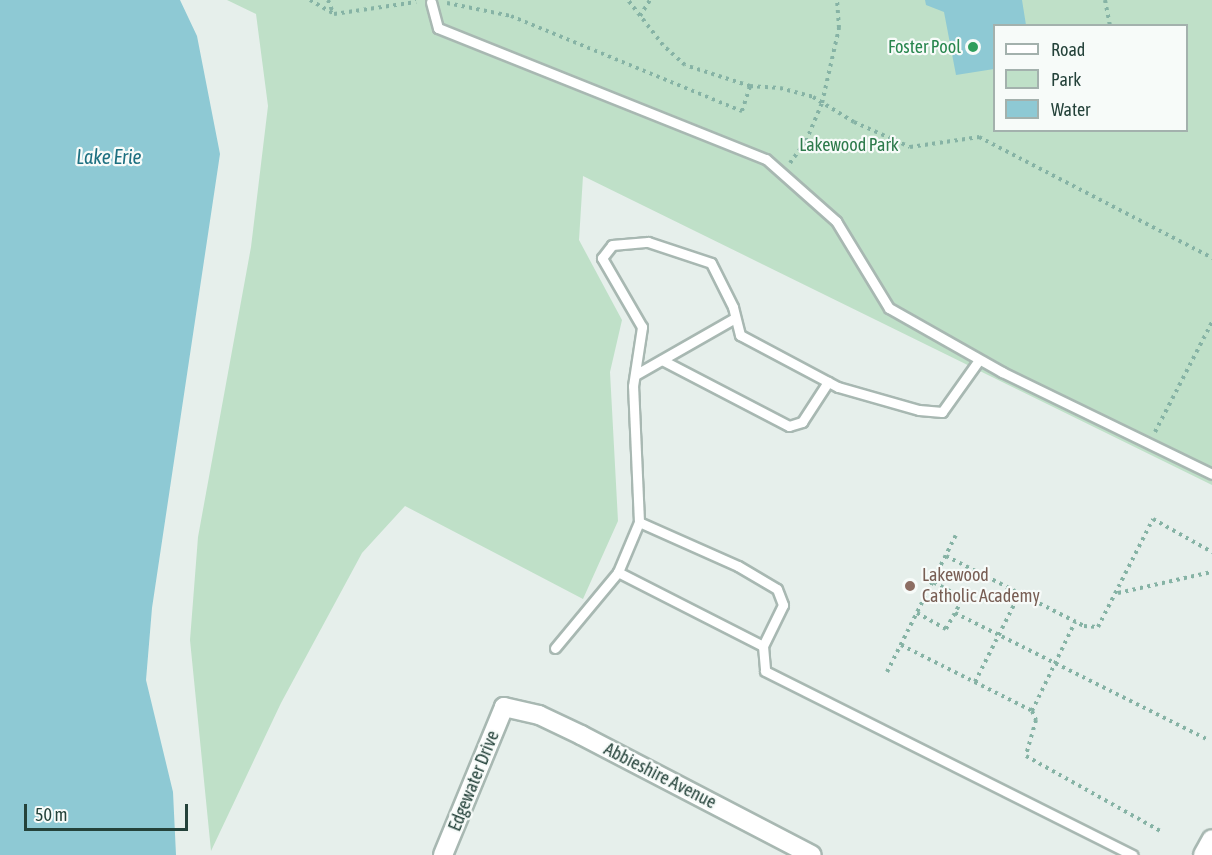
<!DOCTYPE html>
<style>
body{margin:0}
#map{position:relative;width:1212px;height:855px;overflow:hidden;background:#e6efeb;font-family:"Asap Condensed",sans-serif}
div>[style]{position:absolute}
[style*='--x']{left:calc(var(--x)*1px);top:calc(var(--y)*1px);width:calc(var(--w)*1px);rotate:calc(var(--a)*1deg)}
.green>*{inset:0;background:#bfe0c8}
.water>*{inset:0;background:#8ec9d4}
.path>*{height:4px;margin-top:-2px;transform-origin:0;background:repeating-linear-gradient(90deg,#86b3a5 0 3px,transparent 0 7.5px)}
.roads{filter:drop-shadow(2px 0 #a8b8b2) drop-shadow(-2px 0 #a8b8b2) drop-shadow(0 2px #a8b8b2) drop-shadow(0 -2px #a8b8b2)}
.lane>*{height:9px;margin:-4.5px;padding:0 4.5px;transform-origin:4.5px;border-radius:4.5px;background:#fff}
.street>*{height:18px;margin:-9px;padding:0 9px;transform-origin:9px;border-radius:9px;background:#fff}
.secondary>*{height:18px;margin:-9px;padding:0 9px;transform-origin:9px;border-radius:9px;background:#fff}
.dots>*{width:16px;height:16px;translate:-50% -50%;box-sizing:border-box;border:3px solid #f7fbf9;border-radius:50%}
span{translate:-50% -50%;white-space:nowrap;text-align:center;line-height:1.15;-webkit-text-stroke:4.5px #f7fbf9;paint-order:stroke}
.leisure-label{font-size:18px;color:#27864d}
.right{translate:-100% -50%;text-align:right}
.park-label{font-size:18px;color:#2d7a4b}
.education-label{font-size:18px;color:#785e54}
.left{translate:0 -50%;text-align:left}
.street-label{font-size:18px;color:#24423a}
.water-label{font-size:20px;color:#1c6f80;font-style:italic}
.legend{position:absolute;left:993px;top:24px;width:195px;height:108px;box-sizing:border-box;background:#f7fbf9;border:2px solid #a3b1ad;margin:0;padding:8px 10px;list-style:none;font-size:18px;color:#24423a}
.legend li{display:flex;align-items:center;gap:12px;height:30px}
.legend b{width:30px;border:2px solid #a3b1ad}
.scale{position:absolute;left:24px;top:804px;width:164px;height:27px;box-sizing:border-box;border:3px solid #24423a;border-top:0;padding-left:8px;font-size:18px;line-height:21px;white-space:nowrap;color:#24423a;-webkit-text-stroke:4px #f7fbf9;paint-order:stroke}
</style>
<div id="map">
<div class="green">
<i style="clip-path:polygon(evenodd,227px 0,1212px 0,1212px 485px,583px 176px,579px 240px,622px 320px,610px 372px,618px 521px,583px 599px,405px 506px,362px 553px,281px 703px,211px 851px,190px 640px,198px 537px,251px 247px,268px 106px,256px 14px,227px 0,994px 26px,1186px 26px,1186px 130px,994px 130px,994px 26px)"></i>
</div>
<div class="water">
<i style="clip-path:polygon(0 0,180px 0,197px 36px,220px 154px,152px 608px,146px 680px,173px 792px,176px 855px,0 855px)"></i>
<i style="clip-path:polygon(925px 0,1022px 0,1026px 25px,994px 26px,994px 69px,956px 75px,944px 12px,926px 5px)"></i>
</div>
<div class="path">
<i style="--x:310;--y:0;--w:28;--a:30"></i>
<i style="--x:334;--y:14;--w:83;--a:-8.3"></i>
<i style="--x:328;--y:0;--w:14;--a:69"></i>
<i style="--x:1105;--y:0;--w:26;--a:79"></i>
<i style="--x:447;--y:3;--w:65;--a:11.5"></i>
<i style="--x:511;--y:16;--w:250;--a:22.4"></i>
<i style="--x:742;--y:111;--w:26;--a:-72"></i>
<i style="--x:750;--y:86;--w:68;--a:-162.1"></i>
<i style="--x:685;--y:65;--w:30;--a:-138"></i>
<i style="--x:663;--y:45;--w:57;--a:-127.9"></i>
<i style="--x:640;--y:16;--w:19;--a:-58"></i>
<i style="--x:750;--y:86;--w:30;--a:4"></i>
<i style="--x:780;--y:88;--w:34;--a:15"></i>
<i style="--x:813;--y:97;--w:48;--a:31.4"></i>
<i style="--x:854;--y:122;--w:61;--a:24.1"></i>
<i style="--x:910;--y:147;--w:70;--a:-8.2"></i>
<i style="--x:979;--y:137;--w:263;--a:27.4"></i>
<i style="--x:790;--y:163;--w:27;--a:-54"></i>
<i style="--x:806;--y:141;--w:41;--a:-67.2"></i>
<i style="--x:822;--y:103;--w:77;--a:-77.2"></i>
<i style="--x:839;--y:28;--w:28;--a:-94"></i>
<i style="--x:1155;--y:432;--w:124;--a:-62.6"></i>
<i style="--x:946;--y:556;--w:155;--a:26.9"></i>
<i style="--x:1084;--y:626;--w:14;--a:4"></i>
<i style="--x:1098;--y:627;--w:121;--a:-63"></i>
<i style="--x:1153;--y:519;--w:68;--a:29.2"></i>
<i style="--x:1118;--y:593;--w:96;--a:-12.6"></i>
<i style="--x:917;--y:613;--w:33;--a:29"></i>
<i style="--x:946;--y:629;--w:35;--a:-61"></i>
<i style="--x:963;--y:598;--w:34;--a:-152"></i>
<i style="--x:955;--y:613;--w:284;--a:26.6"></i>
<i style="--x:901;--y:645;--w:147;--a:26.7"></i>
<i style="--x:1032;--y:711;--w:10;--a:66"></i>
<i style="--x:1036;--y:720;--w:37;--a:106"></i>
<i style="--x:1026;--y:756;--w:156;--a:29.2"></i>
<i style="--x:887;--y:672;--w:153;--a:-63.3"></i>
<i style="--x:975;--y:682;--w:100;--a:-63.2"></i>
<i style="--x:1032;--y:711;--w:99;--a:-64.2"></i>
</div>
<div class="roads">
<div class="lane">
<i style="--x:431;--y:2;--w:27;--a:75"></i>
<i style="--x:438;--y:28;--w:353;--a:21.8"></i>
<i style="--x:766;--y:159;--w:94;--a:41.5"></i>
<i style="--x:836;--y:221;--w:102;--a:58.7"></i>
<i style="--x:889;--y:308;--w:130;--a:29.5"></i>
<i style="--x:1002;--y:372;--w:233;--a:25.9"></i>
<i style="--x:662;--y:360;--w:143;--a:27.5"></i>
<i style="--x:789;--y:426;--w:14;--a:-17"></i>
<i style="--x:802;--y:422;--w:48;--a:-57"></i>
<i style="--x:635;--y:375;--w:115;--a:-29.7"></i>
<i style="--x:639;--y:522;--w:108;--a:24"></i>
<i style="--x:738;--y:566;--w:45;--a:30.5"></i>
<i style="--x:777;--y:589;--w:17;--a:69"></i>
<i style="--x:783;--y:605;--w:46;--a:116"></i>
<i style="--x:763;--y:646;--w:25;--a:85"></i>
<i style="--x:765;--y:671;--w:411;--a:26.6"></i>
<i style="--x:763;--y:646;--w:163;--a:-153"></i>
<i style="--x:618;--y:572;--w:54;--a:-67.2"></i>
<i style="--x:639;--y:522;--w:136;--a:-92.5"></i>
<i style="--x:633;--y:386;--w:60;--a:-81.3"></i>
<i style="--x:642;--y:327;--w:80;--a:-120.1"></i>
<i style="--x:602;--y:258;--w:16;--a:-52"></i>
<i style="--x:612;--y:245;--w:36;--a:-5"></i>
<i style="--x:648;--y:242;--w:66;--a:18.4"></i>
<i style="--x:711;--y:263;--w:49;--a:63.4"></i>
<i style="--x:733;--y:307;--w:29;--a:76"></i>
<i style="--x:740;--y:335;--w:111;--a:28"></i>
<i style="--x:838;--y:387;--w:84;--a:15.9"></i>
<i style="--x:919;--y:410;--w:23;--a:5"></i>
<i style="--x:942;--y:412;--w:64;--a:-54.6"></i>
<i style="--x:555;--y:648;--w:99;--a:-50.3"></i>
</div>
<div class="street">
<i style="--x:443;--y:855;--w:160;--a:-67.6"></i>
<i style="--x:504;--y:707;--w:36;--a:13"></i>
<i style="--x:539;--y:715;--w:47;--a:25.5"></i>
<i style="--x:581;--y:735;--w:260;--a:27.5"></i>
</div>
<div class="secondary">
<i style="--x:1203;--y:855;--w:18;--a:-61"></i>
</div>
</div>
<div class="dots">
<i style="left:973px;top:47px;background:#2e9e5b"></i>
<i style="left:910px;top:586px;background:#8d6e63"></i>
</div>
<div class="leisure-label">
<span class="right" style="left:961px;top:47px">Foster Pool</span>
</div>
<div class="park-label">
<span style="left:849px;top:145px">Lakewood Park</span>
</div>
<div class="education-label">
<span class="left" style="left:922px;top:586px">Lakewood<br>Catholic Academy</span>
</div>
<div class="street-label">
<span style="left:660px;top:776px;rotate:27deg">Abbieshire Avenue</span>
<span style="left:474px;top:781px;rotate:-68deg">Edgewater Drive</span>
</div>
<div class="water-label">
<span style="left:109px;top:156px">Lake Erie</span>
</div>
<ul class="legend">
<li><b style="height:8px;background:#fff"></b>Road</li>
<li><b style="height:16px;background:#bfe0c8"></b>Park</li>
<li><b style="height:16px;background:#8ec9d4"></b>Water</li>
</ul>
<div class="scale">50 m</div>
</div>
